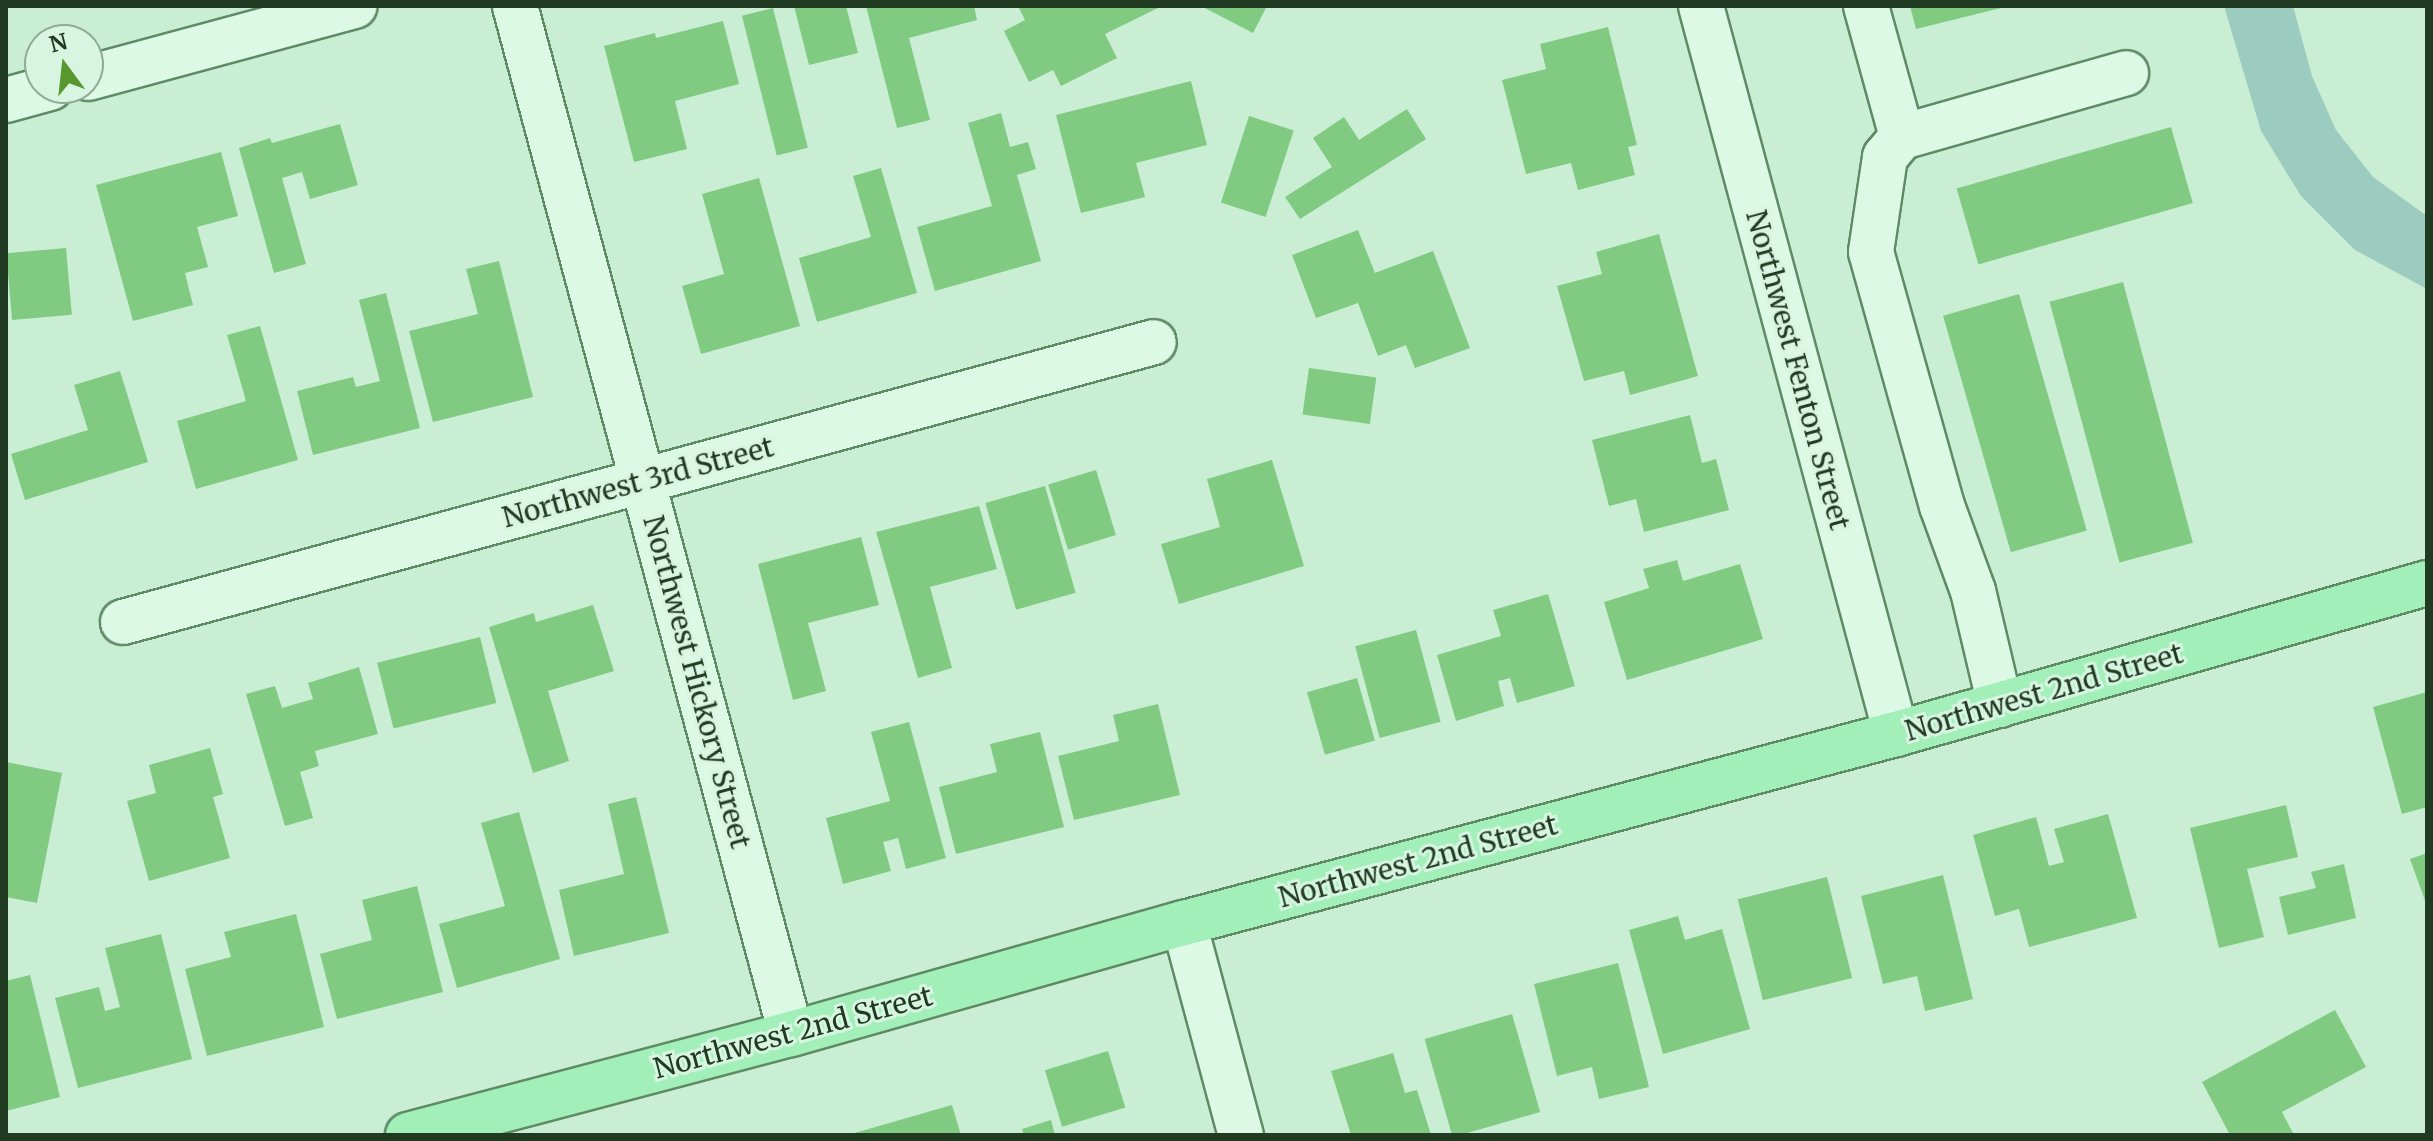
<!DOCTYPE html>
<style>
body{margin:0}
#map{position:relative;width:2433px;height:1141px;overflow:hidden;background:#c9eed4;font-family:Merriweather,serif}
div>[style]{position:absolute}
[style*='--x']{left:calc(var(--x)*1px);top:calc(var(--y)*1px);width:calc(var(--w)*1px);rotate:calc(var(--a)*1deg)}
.green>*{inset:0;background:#9cccbf}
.building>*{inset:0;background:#80cb81;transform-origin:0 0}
.roads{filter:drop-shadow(2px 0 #5e8a64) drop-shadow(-2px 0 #5e8a64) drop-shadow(0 2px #5e8a64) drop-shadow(0 -2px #5e8a64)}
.minor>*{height:44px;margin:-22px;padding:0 22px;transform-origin:22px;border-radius:22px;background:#dcf9e5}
.major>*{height:44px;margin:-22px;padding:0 22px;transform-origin:22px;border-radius:22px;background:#a2efb9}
span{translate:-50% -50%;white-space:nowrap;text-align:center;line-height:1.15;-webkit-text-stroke:6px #d8f5e2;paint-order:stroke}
.street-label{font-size:28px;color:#213b23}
.frame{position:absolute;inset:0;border:8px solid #213b23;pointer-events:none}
.north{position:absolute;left:24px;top:24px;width:80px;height:80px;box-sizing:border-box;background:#d8f5e2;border:2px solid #8fab96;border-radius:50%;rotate:345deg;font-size:22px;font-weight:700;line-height:32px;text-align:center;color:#213b23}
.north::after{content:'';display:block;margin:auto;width:28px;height:36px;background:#59982f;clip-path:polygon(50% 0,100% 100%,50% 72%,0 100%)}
</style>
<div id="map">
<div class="green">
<i style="clip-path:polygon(2224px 6px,2293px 6px,2312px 76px,2336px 130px,2373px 177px,2427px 216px,2427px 289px,2355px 250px,2301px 196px,2261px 131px)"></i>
</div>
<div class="building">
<i style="clip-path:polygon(794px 6px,846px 6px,858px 53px,809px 65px)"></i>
<i style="clip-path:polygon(866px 6px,974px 6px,977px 20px,909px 38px,930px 120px,897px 128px)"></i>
<i style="clip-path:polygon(1018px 6px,1162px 6px,1105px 34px,1117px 58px,1061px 86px,1053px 70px,1029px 82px,1004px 31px,1025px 20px)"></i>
<i style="clip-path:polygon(1201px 6px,1267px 6px,1253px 33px)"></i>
<i style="clip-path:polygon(1910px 6px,2005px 6px,2005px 7px,1916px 29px)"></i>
<i style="left:773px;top:8px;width:144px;height:32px;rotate:76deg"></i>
<i style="clip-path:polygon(723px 21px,739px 84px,675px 101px,687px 149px,634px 162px,604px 46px,655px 33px,656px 38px)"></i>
<i style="clip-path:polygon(1608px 27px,1637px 145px,1628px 147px,1635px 175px,1578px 190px,1571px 163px,1526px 174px,1502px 80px,1546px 69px,1540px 44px)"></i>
<i style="clip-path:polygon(1191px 81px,1207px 145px,1136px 163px,1145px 197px,1081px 213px,1056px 115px)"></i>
<i style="clip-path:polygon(1407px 109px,1426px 139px,1300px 219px,1285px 197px,1332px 167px,1313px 138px,1344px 117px,1359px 140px)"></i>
<i style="clip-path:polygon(1001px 113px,1010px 147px,1028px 142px,1036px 169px,1017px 175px,1041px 261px,935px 291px,917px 227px,992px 206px,968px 123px)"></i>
<i style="left:1249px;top:116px;width:47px;height:91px;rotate:18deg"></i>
<i style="clip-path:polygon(340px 124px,358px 185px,310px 199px,302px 172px,282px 178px,306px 264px,274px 273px,239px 148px,270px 138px,272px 143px)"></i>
<i style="left:2171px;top:127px;width:79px;height:223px;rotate:74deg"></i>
<i style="clip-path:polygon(221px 152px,238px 216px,197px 227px,208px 267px,185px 273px,193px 305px,133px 321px,96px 185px)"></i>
<i style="clip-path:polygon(881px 168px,917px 293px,817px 322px,799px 258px,871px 237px,853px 176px)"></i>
<i style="clip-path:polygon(759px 178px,800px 326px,701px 354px,682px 286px,724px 274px,702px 194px)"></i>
<i style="clip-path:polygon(1358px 230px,1375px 273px,1433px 251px,1470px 348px,1415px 368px,1406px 345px,1378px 356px,1358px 303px,1316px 318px,1292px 255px)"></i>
<i style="clip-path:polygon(1659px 234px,1698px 376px,1630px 395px,1624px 371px,1584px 381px,1557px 286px,1602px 274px,1596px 252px)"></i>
<i style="left:66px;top:248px;width:67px;height:60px;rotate:85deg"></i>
<i style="clip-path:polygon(499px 261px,533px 397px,433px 422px,409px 331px,478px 314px,466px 269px)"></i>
<i style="left:2123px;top:282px;width:270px;height:76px;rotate:75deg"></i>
<i style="clip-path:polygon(386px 293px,420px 428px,313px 455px,297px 391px,353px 377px,356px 387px,380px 381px,359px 300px)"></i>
<i style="left:2019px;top:294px;width:246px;height:79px;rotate:74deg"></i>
<i style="clip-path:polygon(260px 326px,298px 460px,196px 489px,177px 421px,246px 401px,227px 335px)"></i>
<i style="left:1309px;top:368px;width:68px;height:47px;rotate:8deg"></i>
<i style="clip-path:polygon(120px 371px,148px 462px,25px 500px,11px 454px,88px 430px,74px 385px)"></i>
<i style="clip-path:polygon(1690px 415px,1702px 463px,1716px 459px,1729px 510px,1644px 532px,1636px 499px,1609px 506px,1592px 440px)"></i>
<i style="clip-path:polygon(1272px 460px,1304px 566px,1179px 604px,1161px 544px,1220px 527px,1207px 479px)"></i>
<i style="left:1096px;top:470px;width:68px;height:50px;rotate:73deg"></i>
<i style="left:1045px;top:486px;width:111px;height:62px;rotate:74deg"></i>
<i style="clip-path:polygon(979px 506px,997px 569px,930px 587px,952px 668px,918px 678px,876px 532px)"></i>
<i style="clip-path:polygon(861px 537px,879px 605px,808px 623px,826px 691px,793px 700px,758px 564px)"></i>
<i style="clip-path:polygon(1677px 560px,1683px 581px,1740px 564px,1763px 639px,1627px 680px,1604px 602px,1649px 588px,1643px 569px)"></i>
<i style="clip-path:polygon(1548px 594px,1575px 686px,1517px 703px,1510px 678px,1498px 681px,1504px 706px,1456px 721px,1437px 655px,1501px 636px,1493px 610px)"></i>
<i style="clip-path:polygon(593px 605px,614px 671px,548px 691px,569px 761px,533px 773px,489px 627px,534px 613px,536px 622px)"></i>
<i style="left:1416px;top:630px;width:95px;height:63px;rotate:75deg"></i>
<i style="left:480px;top:637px;width:68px;height:106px;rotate:76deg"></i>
<i style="clip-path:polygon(359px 667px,378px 734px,315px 751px,319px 766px,300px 772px,313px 818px,285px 826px,246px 694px,275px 686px,282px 708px,313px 699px,308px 683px)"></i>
<i style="left:1357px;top:678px;width:65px;height:52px;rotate:74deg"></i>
<i style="clip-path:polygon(2427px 692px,2427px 807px,2402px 814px,2373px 707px)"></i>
<i style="clip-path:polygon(1158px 704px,1180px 795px,1074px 820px,1058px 756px,1119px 741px,1113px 715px)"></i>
<i style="clip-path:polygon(909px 722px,946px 858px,906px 869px,898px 838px,883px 842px,891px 871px,843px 884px,826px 818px,890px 801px,871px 732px)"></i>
<i style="clip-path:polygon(1040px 732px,1064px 827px,956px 854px,939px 787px,997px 772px,990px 744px)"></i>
<i style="clip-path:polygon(210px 748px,223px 794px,213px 797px,230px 858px,149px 881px,127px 801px,156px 793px,149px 765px)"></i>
<i style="clip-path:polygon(6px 762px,62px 773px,37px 903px,6px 897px)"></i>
<i style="clip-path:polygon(636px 797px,669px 933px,574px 956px,559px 890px,624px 874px,608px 804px)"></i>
<i style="clip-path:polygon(2286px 805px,2298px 857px,2247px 869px,2264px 937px,2219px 948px,2190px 828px)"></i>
<i style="clip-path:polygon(519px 812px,560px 959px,457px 988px,439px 924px,505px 906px,481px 823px)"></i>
<i style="clip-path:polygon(2108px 814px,2137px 918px,2029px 947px,2019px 909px,1995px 916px,1973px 835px,2036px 817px,2049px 866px,2064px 862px,2054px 829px)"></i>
<i style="clip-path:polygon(2427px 853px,2427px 906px,2410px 859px)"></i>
<i style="clip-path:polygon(2344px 864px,2356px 918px,2288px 935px,2279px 897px,2316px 888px,2311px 872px)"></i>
<i style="clip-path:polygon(1943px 875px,1973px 999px,1925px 1011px,1917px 976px,1883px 984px,1861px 896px)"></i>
<i style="left:1827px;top:877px;width:104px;height:92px;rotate:76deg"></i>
<i style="clip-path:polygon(417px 886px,443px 992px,337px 1019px,320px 954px,372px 940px,362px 900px)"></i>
<i style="clip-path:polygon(296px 914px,324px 1027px,207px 1056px,185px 969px,231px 957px,224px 932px)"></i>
<i style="clip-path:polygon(1678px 916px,1685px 940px,1722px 929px,1750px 1029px,1663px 1054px,1629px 930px)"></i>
<i style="clip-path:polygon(161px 934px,192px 1059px,78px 1088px,55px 998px,99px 987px,105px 1011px,120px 1007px,105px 948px)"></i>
<i style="clip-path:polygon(1618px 963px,1649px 1087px,1599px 1099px,1592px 1067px,1557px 1076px,1534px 984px)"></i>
<i style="clip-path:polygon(30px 975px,60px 1097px,6px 1111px,6px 981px)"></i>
<i style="clip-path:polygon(2335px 1010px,2366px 1067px,2282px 1112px,2294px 1135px,2230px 1135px,2202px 1082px)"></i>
<i style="left:1512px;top:1014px;width:102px;height:91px;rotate:74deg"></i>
<i style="left:1108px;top:1051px;width:59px;height:66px;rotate:73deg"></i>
<i style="clip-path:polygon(1393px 1053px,1405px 1093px,1417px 1090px,1431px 1135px,1351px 1135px,1331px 1071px)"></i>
<i style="clip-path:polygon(952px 1105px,961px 1135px,851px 1135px,851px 1134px)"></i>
<i style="clip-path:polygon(1051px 1120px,1055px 1135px,1024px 1135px,1022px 1129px)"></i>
</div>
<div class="roads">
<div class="minor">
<i style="--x:515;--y:6;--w:1064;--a:74.97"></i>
<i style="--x:1701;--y:6;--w:754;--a:75"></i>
<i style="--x:1866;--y:6;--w:136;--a:74.6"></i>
<i style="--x:88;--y:78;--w:276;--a:-15.1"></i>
<i style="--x:6;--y:100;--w:46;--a:-15.3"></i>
<i style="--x:123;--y:622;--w:1068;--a:-15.19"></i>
<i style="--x:2000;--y:705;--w:117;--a:-103.3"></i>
<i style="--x:1973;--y:591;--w:90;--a:-110"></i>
<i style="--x:1942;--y:506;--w:264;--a:-105.6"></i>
<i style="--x:1871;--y:252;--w:96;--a:-81.6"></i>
<i style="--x:1885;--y:157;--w:26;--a:-50"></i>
<i style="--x:1902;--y:137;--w:233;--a:-15.9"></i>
<i style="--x:1184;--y:923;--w:220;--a:75"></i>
</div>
<div class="major">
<i style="--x:408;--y:1135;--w:396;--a:-14.8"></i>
<i style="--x:791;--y:1034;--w:408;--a:-15.8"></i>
<i style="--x:1184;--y:923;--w:737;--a:-14.87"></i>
<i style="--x:1896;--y:734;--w:552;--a:-15.87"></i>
</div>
</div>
<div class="street-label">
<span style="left:1798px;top:370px;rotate:75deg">Northwest Fenton Street</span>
<span style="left:638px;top:482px;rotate:-15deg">Northwest 3rd Street</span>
<span style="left:697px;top:682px;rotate:75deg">Northwest Hickory Street</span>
<span style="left:2044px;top:692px;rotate:-16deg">Northwest 2nd Street</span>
<span style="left:1418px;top:861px;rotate:-15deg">Northwest 2nd Street</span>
<span style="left:793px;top:1032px;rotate:-15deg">Northwest 2nd Street</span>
</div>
<div class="frame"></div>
<div class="north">N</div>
</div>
